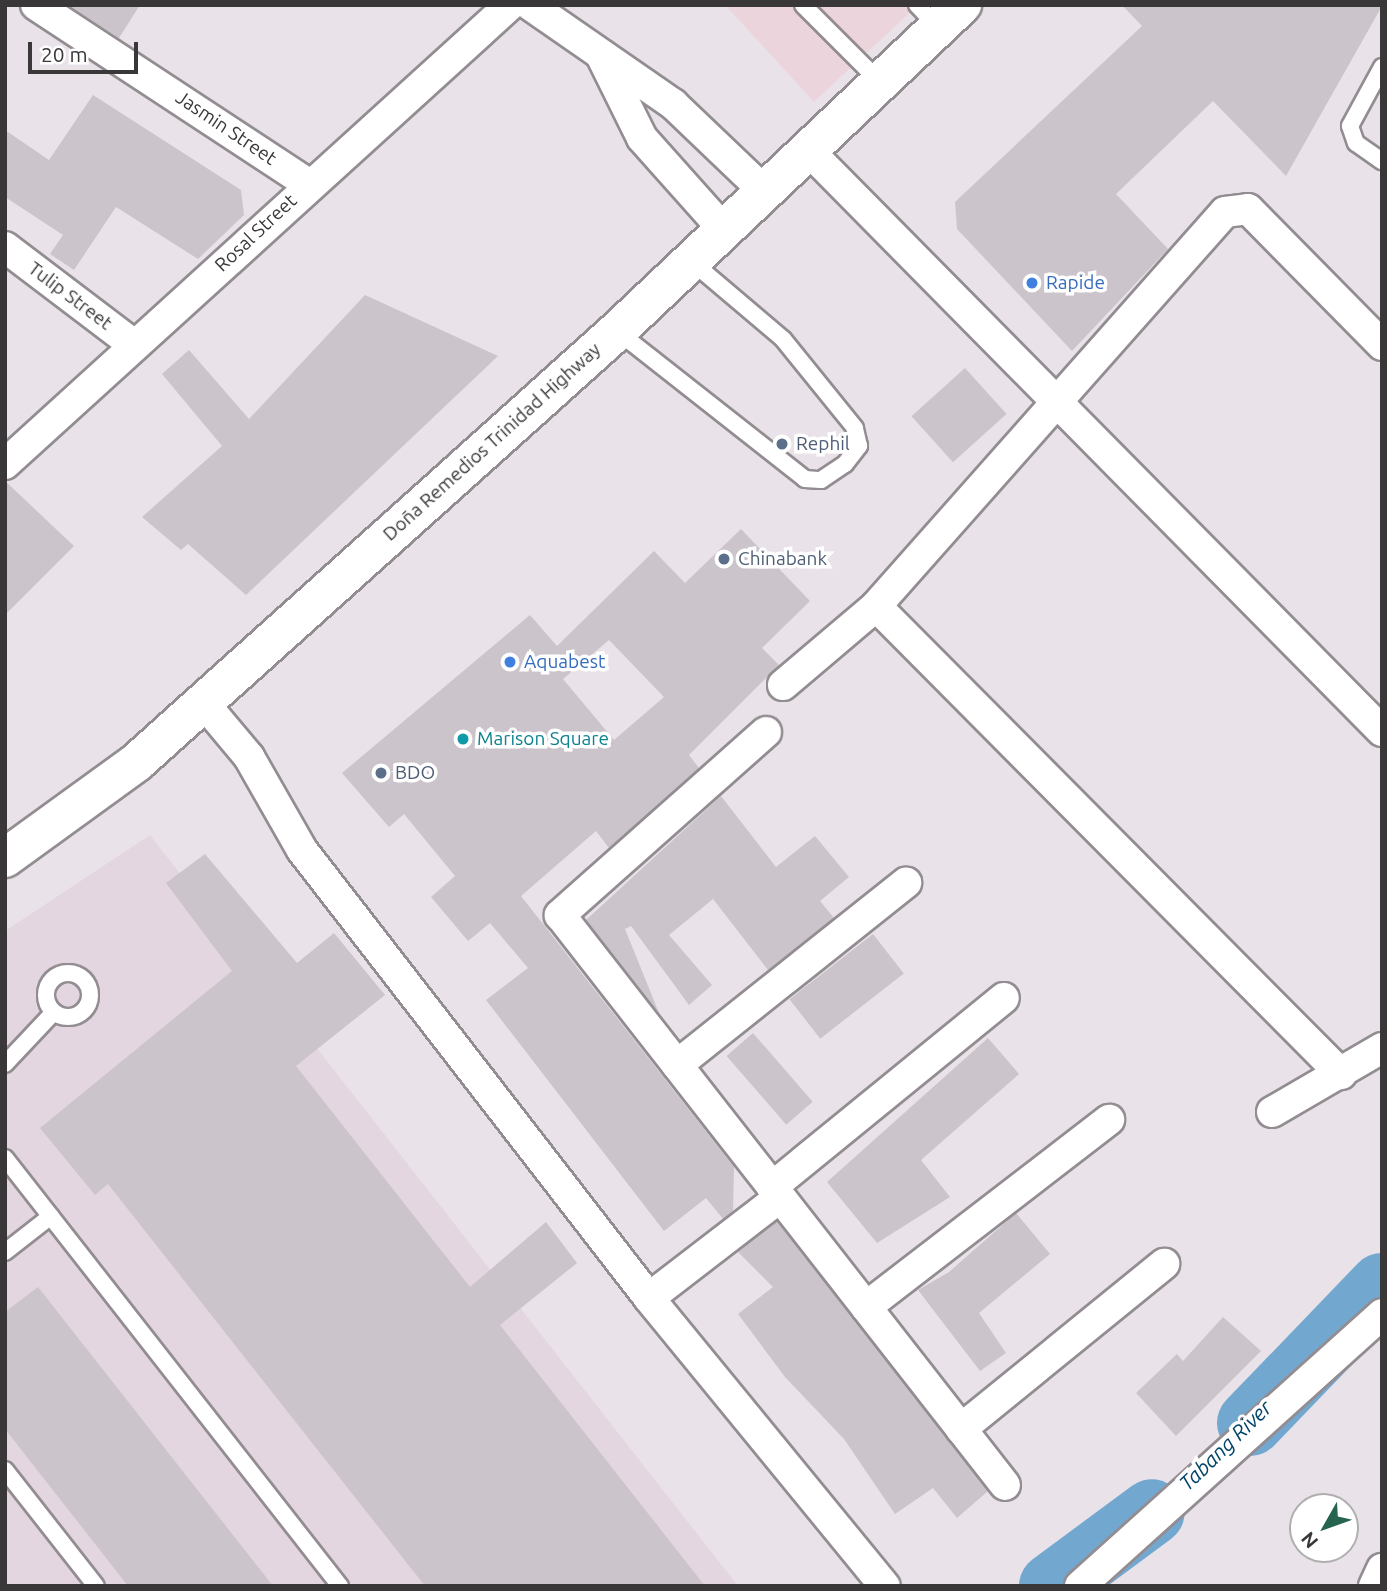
<!DOCTYPE html>
<meta charset="utf-8">
<style>
body{margin:0}
#map{position:relative;width:1387px;height:1591px;overflow:hidden;background:#e9e3e9;font-family:Ubuntu,sans-serif}
div>[style]{position:absolute}
[style*='--x']{left:calc(var(--x)*1px);top:calc(var(--y)*1px);width:calc(var(--w)*1px);rotate:calc(var(--a)*1deg)}
.commercial>*{inset:0;background:#ecd4dd}
.built>*{inset:0;background:#e3d6e1}
.river>*{height:66px;margin:-33px;padding:0 33px;transform-origin:33px;border-radius:33px;background:#72a8d0}
.building>*{inset:0;background:#cbc4ca;transform-origin:0 0}
.roads{filter:drop-shadow(2px 0 #938d92) drop-shadow(-2px 0 #938d92) drop-shadow(0 2px #938d92) drop-shadow(0 -2px #938d92)}
.lane>*{height:16px;margin:-8px;padding:0 8px;transform-origin:8px;border-radius:8px;background:#fff}
.lane>.ring{margin:-8px;padding:0;box-sizing:content-box;background:none;border:16px solid #fff;border-radius:50%}
.street>*{height:30px;margin:-15px;padding:0 15px;transform-origin:15px;border-radius:15px;background:#fff}
.highway>*{height:38px;margin:-19px;padding:0 19px;transform-origin:19px;border-radius:19px;background:#fff}
.dots>*{width:19px;height:19px;translate:-50% -50%;box-sizing:border-box;border:4px solid #fff;border-radius:50%}
span{translate:-50% -50%;white-space:nowrap;text-align:center;line-height:1.15;-webkit-text-stroke:7px #fff;paint-order:stroke}
.street-label{font-size:19px;color:#3a3739}
.shop-label{font-size:19px;color:#366cbe}
.left{translate:0 -50%;text-align:left}
.service-label{font-size:19px;color:#4e5e75}
.culture-label{font-size:19px;color:#0d838f}
.water-label{font-size:21px;color:#00446a;font-style:italic}
.frame{position:absolute;inset:0;border:7px solid #3a3739;pointer-events:none}
.north{position:absolute;left:1289px;top:1493px;width:70px;height:70px;box-sizing:border-box;background:#fff;border:2px solid #b0afb0;border-radius:50%;rotate:230deg;font-size:19px;font-weight:700;line-height:28px;text-align:center;color:#3a3739}
.north::after{content:'';display:block;margin:auto;width:24px;height:32px;background:#266450;clip-path:polygon(50% 0,100% 100%,50% 72%,0 100%)}
.scale{position:absolute;left:28px;top:42px;width:110px;height:32px;box-sizing:border-box;border:4px solid #3a3739;border-top:0;padding-left:9px;font-size:21px;line-height:24px;white-space:nowrap;color:#3a3739;-webkit-text-stroke:5px #fff;paint-order:stroke}
</style>
<div id="map">
<div class="commercial">
<i style="clip-path:polygon(725px 5px,918px 5px,814px 102px)"></i>
</div>
<div class="built">
<i style="clip-path:polygon(150px 835px,738px 1586px,5px 1586px,5px 931px)"></i>
</div>
<div class="river">
<i style="--x:1250;--y:1423;--w:190;--a:-46.1"></i>
<i style="--x:1052;--y:1586;--w:124;--a:-36.5"></i>
</div>
<div class="building">
<i style="clip-path:polygon(68px 5px,140px 5px,119px 38px)"></i>
<i style="clip-path:polygon(1122px 5px,1382px 6px,1286px 176px,1213px 101px,1116px 194px,1168px 249px,1072px 351px,957px 229px,955px 202px,1142px 26px)"></i>
<i style="clip-path:polygon(93px 95px,241px 190px,244px 215px,198px 259px,116px 207px,74px 270px,50px 254px,63px 235px,5px 197px,5px 130px,49px 160px)"></i>
<i style="clip-path:polygon(365px 295px,498px 356px,246px 595px,188px 544px,181px 550px,142px 517px,222px 446px,162px 374px,189px 350px,249px 419px)"></i>
<i style="left:965px;top:368px;width:62px;height:72px;rotate:48deg"></i>
<i style="clip-path:polygon(5px 481px,74px 546px,5px 615px)"></i>
<i style="clip-path:polygon(evenodd,741px 529px,810px 601px,762px 648px,779px 665px,689px 755px,699px 768px,609px 848px,596px 831px,521px 896px,734px 1167px,733px 1211px,723px 1219px,706px 1198px,664px 1231px,486px 1000px,528px 968px,490px 923px,468px 941px,431px 897px,455px 876px,404px 814px,389px 827px,342px 773px,530px 615px,557px 646px,654px 551px,685px 583px,741px 529px,609px 640px,664px 697px,614px 740px,563px 679px,609px 640px)"></i>
<i style="clip-path:polygon(721px 796px,776px 867px,815px 836px,849px 877px,820px 901px,834px 918px,768px 970px,713px 899px,669px 935px,712px 985px,689px 1005px,631px 926px,625px 929px,659px 1013px,586px 920px)"></i>
<i style="clip-path:polygon(205px 854px,297px 963px,334px 933px,385px 995px,296px 1066px,470px 1287px,546px 1222px,577px 1263px,500px 1325px,705px 1586px,425px 1586px,108px 1184px,95px 1195px,40px 1128px,232px 971px,166px 883px)"></i>
<i style="left:873px;top:934px;width:50px;height:106px;rotate:52deg"></i>
<i style="left:753px;top:1033px;width:91px;height:35px;rotate:49deg"></i>
<i style="clip-path:polygon(988px 1038px,1019px 1074px,921px 1160px,950px 1197px,877px 1243px,827px 1182px)"></i>
<i style="clip-path:polygon(1016px 1213px,1050px 1254px,979px 1313px,1006px 1353px,980px 1371px,918px 1290px,949px 1272px)"></i>
<i style="clip-path:polygon(777px 1221px,988px 1491px,957px 1518px,933px 1488px,895px 1514px,844px 1439px,785px 1377px,738px 1314px,773px 1287px,738px 1252px)"></i>
<i style="clip-path:polygon(38px 1287px,273px 1586px,128px 1586px,5px 1429px,5px 1312px)"></i>
<i style="clip-path:polygon(1223px 1317px,1261px 1351px,1176px 1436px,1136px 1393px,1177px 1354px,1183px 1361px)"></i>
</div>
<div class="roads">
<div class="lane">
<i style="--x:803;--y:5;--w:110;--a:45"></i>
<i style="--x:917;--y:5;--w:32;--a:46"></i>
<i style="--x:1382;--y:67;--w:67;--a:118.5"></i>
<i style="--x:1350;--y:126;--w:18;--a:71"></i>
<i style="--x:1356;--y:143;--w:32;--a:35"></i>
<i style="--x:617;--y:331;--w:239;--a:38.2"></i>
<i style="--x:805;--y:479;--w:16;--a:4"></i>
<i style="--x:821;--y:480;--w:29;--a:-34"></i>
<i style="--x:845;--y:464;--w:23;--a:-52"></i>
<i style="--x:859;--y:446;--w:18;--a:-103"></i>
<i style="--x:855;--y:428;--w:114;--a:-129"></i>
<i style="--x:783;--y:339;--w:122;--a:-139.7"></i>
<i class="ring" style="left:46px;top:973px;width:28px;height:28px"></i>
<i style="--x:5;--y:1064;--w:70;--a:-46.7"></i>
<i style="--x:5;--y:1158;--w:544;--a:51.95"></i>
<i style="--x:5;--y:1252;--w:58;--a:-38"></i>
<i style="--x:5;--y:1470;--w:147;--a:51.9"></i>
</div>
<div class="street">
<i style="--x:36;--y:5;--w:326;--a:33.3"></i>
<i style="--x:530;--y:5;--w:174;--a:34.7"></i>
<i style="--x:673;--y:104;--w:124;--a:43.7"></i>
<i style="--x:602;--y:57;--w:90;--a:63.7"></i>
<i style="--x:642;--y:138;--w:122;--a:48.3"></i>
<i style="--x:807;--y:149;--w:818;--a:45.35"></i>
<i style="--x:5;--y:247;--w:162;--a:37.2"></i>
<i style="--x:5;--y:464;--w:682;--a:-42.27"></i>
<i style="--x:876;--y:606;--w:660;--a:45.18"></i>
<i style="--x:783;--y:685;--w:122;--a:-40.3"></i>
<i style="--x:876;--y:606;--w:526;--a:-48.47"></i>
<i style="--x:1225;--y:212;--w:23;--a:-7"></i>
<i style="--x:1248;--y:209;--w:191;--a:45.4"></i>
<i style="--x:203;--y:702;--w:72;--a:50.1"></i>
<i style="--x:249;--y:757;--w:107;--a:60.3"></i>
<i style="--x:302;--y:850;--w:567;--a:52.24"></i>
<i style="--x:649;--y:1298;--w:372;--a:50.7"></i>
<i style="--x:766;--y:732;--w:276;--a:138.4"></i>
<i style="--x:560;--y:915;--w:723;--a:52.02"></i>
<i style="--x:677;--y:1065;--w:293;--a:-38.5"></i>
<i style="--x:1272;--y:1112;--w:127;--a:-30.2"></i>
<i style="--x:772;--y:1187;--w:299;--a:-39.2"></i>
<i style="--x:649;--y:1298;--w:165;--a:-37.6"></i>
<i style="--x:866;--y:1307;--w:307;--a:-37.6"></i>
<i style="--x:961;--y:1429;--w:262;--a:-39.1"></i>
<i style="--x:1080;--y:1586;--w:406;--a:-42"></i>
<i style="--x:1374;--y:1586;--w:19;--a:-65"></i>
</div>
<div class="highway">
<i style="--x:5;--y:858;--w:163;--a:-36"></i>
<i style="--x:137;--y:762;--w:645;--a:-41.92"></i>
<i style="--x:617;--y:331;--w:475;--a:-43.4"></i>
</div>
</div>
<div class="dots">
<i style="left:1032px;top:283px;background:#3f7fe0"></i>
<i style="left:782px;top:444px;background:#5c6f8a"></i>
<i style="left:724px;top:559px;background:#5c6f8a"></i>
<i style="left:510px;top:662px;background:#3f7fe0"></i>
<i style="left:463px;top:739px;background:#0f9aa8"></i>
<i style="left:381px;top:773px;background:#5c6f8a"></i>
</div>
<div class="street-label">
<span style="left:226px;top:128px;rotate:34deg">Jasmin Street</span>
<span style="left:256px;top:233px;rotate:-43deg">Rosal Street</span>
<span style="left:70px;top:296px;rotate:37deg">Tulip Street</span>
<span style="left:492px;top:442px;rotate:-42deg">Doña Remedios Trinidad Highway</span>
</div>
<div class="shop-label">
<span class="left" style="left:1046px;top:283px">Rapide</span>
<span class="left" style="left:524px;top:662px">Aquabest</span>
</div>
<div class="service-label">
<span class="left" style="left:796px;top:444px">Rephil</span>
<span class="left" style="left:738px;top:559px">Chinabank</span>
<span class="left" style="left:395px;top:773px">BDO</span>
</div>
<div class="culture-label">
<span class="left" style="left:477px;top:739px">Marison Square</span>
</div>
<div class="water-label">
<span style="left:1225px;top:1445px;rotate:-44deg">Tabang River</span>
</div>
<div class="frame"></div>
<div class="north">N</div>
<div class="scale">20 m</div>
</div>
